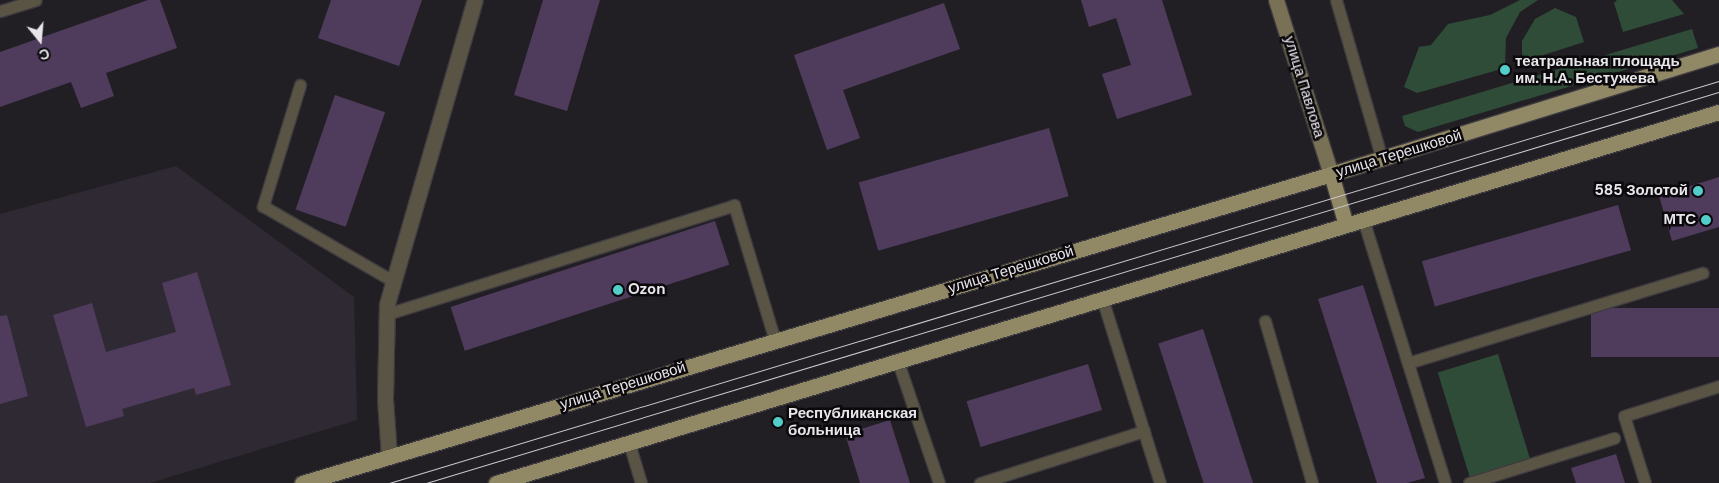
<!DOCTYPE html>
<meta charset="utf-8">
<style>
body{margin:0}
#map{position:relative;width:1719px;height:483px;overflow:hidden;background:#221f24;font-family:"DM Sans",sans-serif}
div>[style]{position:absolute}
[style*='--x']{left:calc(var(--x)*1px);top:calc(var(--y)*1px);width:calc(var(--w)*1px);rotate:calc(var(--a)*1deg)}
.built>*{inset:0;background:#2e2933}
.green>*{inset:0;background:#2e4c38;transform-origin:0 0}
.building>*{inset:0;background:#4f3c5d;transform-origin:0 0}
.roads{filter:drop-shadow(1px 0 #3e3b40) drop-shadow(-1px 0 #3e3b40) drop-shadow(0 1px #3e3b40) drop-shadow(0 -1px #3e3b40)}
.lane>*{height:11px;margin:-5.5px;padding:0 5.5px;transform-origin:5.5px;border-radius:5.5px;background:#595444}
.street>*{height:15px;margin:-7.5px;padding:0 7.5px;transform-origin:7.5px;border-radius:7.5px;background:#595444}
.secondary>*{height:15px;margin:-7.5px;padding:0 7.5px;transform-origin:7.5px;border-radius:7.5px;background:#797156}
.primary>*{height:15px;margin:-7.5px;padding:0 7.5px;transform-origin:7.5px;border-radius:7.5px;background:#918865}
.tram>*{height:1px;margin:-0.5px;padding:0 0.5px;transform-origin:0.5px;border-radius:0.5px;background:#cbc9cd}
.dots>*{width:14px;height:14px;translate:-50% -50%;box-sizing:border-box;border:2px solid #0b090c;border-radius:50%}
span{translate:-50% -50%;white-space:nowrap;text-align:center;line-height:1.15;-webkit-text-stroke:5px #0b090c;paint-order:stroke}
.poi-label{font-size:15px;color:#e8e6ea;font-weight:700}
.left{translate:0 -50%;text-align:left}
.right{translate:-100% -50%;text-align:right}
.street-label{font-size:15px;color:#e8e6ea}
.north{position:absolute;left:15px;top:15px;width:50px;height:50px;-webkit-text-stroke:4px #0b090c;paint-order:stroke;rotate:163deg;font-size:14px;font-weight:700;line-height:20px;text-align:center;color:#e8e6ea}
.north::after{content:'';display:block;margin:auto;width:18px;height:22px;background:#e8e6ea;clip-path:polygon(50% 0,100% 100%,50% 72%,0 100%)}
</style>
<div id="map">
<div class="built">
<i style="clip-path:polygon(176px 166px,354px 297px,357px 420px,150px 483px,0 483px,0 214px)"></i>
</div>
<div class="green">
<i style="clip-path:polygon(1520px 0,1538px 0,1520px 12px,1506px 38px,1505px 68px,1417px 93px,1404px 87px,1419px 47px,1431px 45px,1448px 24px,1490px 15px)"></i>
<i style="clip-path:polygon(1617px 0,1672px 0,1684px 14px,1623px 32px,1614px 3px)"></i>
<i style="clip-path:polygon(1555px 8px,1576px 17px,1584px 42px,1522px 62px,1522px 41px,1535px 19px)"></i>
<i style="clip-path:polygon(1692px 29px,1698px 48px,1418px 132px,1405px 126px,1402px 116px)"></i>
<i style="left:1498px;top:354px;width:115px;height:63px;rotate:73deg"></i>
</div>
<div class="building">
<i style="clip-path:polygon(148px 0,160px 0,177px 48px,106px 73px,114px 96px,81px 108px,71px 82px,0 107px,0 52px)"></i>
<i style="clip-path:polygon(331px 0,422px 0,399px 66px,318px 38px)"></i>
<i style="clip-path:polygon(543px 0,600px 0,567px 111px,514px 95px)"></i>
<i style="clip-path:polygon(1081px 0,1162px 0,1192px 95px,1117px 119px,1102px 74px,1131px 65px,1116px 18px,1089px 27px)"></i>
<i style="clip-path:polygon(944px 3px,960px 49px,843px 90px,860px 138px,827px 150px,794px 55px)"></i>
<i style="left:335px;top:95px;width:53px;height:121px;rotate:19deg"></i>
<i style="left:1049px;top:128px;width:71px;height:198px;rotate:74deg"></i>
<i style="clip-path:polygon(1719px 177px,1719px 227px,1672px 241px,1659px 196px)"></i>
<i style="left:1618px;top:205px;width:47px;height:204px;rotate:74deg"></i>
<i style="left:715px;top:221px;width:46px;height:278px;rotate:72deg"></i>
<i style="clip-path:polygon(197px 272px,231px 385px,196px 395px,194px 388px,122px 409px,124px 416px,86px 427px,53px 315px,92px 303px,106px 352px,176px 332px,162px 283px)"></i>
<i style="clip-path:polygon(1363px 285px,1425px 478px,1407px 483px,1377px 483px,1318px 299px)"></i>
<i style="left:1719px;top:308px;width:49px;height:128px;rotate:90deg"></i>
<i style="clip-path:polygon(7px 315px,28px 396px,0 404px,0 316px)"></i>
<i style="left:1203px;top:329px;width:162px;height:47px;rotate:72deg"></i>
<i style="left:1088px;top:364px;width:48px;height:127px;rotate:73deg"></i>
<i style="clip-path:polygon(890px 420px,910px 483px,860px 483px,845px 434px)"></i>
<i style="clip-path:polygon(1616px 454px,1625px 483px,1576px 483px,1571px 468px)"></i>
</div>
<div class="roads">
<div class="lane">
<i style="--x:1336;--y:0;--w:166;--a:73.9"></i>
<i style="--x:0;--y:11;--w:37;--a:-17"></i>
<i style="--x:300;--y:85;--w:127;--a:107"></i>
<i style="--x:263;--y:206;--w:150;--a:30"></i>
<i style="--x:1363;--y:219;--w:276;--a:72.7"></i>
<i style="--x:1102;--y:298;--w:194;--a:72.6"></i>
<i style="--x:387;--y:314;--w:364;--a:-17.4"></i>
<i style="--x:734;--y:205;--w:142;--a:73.2"></i>
<i style="--x:1265;--y:321;--w:169;--a:73.8"></i>
<i style="--x:897;--y:359;--w:131;--a:71.3"></i>
<i style="--x:1408;--y:363;--w:308;--a:-17"></i>
<i style="--x:629;--y:443;--w:42;--a:73.3"></i>
<i style="--x:980;--y:483;--w:172;--a:-17.6"></i>
<i style="--x:1469;--y:483;--w:152;--a:-17.2"></i>
<i style="--x:1645;--y:483;--w:70;--a:-107.4"></i>
<i style="--x:1624;--y:416;--w:100;--a:-17.5"></i>
</div>
<div class="street">
<i style="--x:389;--y:456;--w:57;--a:-94"></i>
<i style="--x:385;--y:399;--w:95;--a:-88.8"></i>
<i style="--x:387;--y:304;--w:316;--a:-73.9"></i>
</div>
<div class="secondary">
<i style="--x:1276;--y:0;--w:182;--a:72.5"></i>
</div>
<div class="primary">
<i style="--x:1331;--y:174;--w:53;--a:73.6"></i>
<i style="--x:302;--y:483;--w:1074;--a:-16.71"></i>
<i style="--x:1331;--y:174;--w:406;--a:-17.2"></i>
<i style="--x:496;--y:483;--w:1278;--a:-16.88"></i>
</div>
</div>
<div class="tram">
<i style="--x:389;--y:483;--w:1389;--a:-16.82"></i>
<i style="--x:426;--y:483;--w:1351;--a:-16.83"></i>
</div>
<div class="dots">
<i style="left:1505px;top:70px;background:#53cdc9"></i>
<i style="left:1698px;top:191px;background:#53cdc9"></i>
<i style="left:1706px;top:220px;background:#53cdc9"></i>
<i style="left:618px;top:290px;background:#53cdc9"></i>
<i style="left:778px;top:422px;background:#53cdc9"></i>
</div>
<div class="poi-label">
<span class="left" style="left:1515px;top:70px">театральная площадь<br>им. Н.А. Бестужева</span>
<span class="right" style="left:1688px;top:191px">585 Золотой</span>
<span class="right" style="left:1696px;top:220px">МТС</span>
<span class="left" style="left:628px;top:290px">Ozon</span>
<span class="left" style="left:788px;top:422px">Республиканская<br>больница</span>
</div>
<div class="street-label">
<span style="left:1304px;top:87px;rotate:73deg">улица Павлова</span>
<span style="left:1399px;top:154px;rotate:-17deg">улица Терешковой</span>
<span style="left:1011px;top:270px;rotate:-17deg">улица Терешковой</span>
<span style="left:623px;top:386px;rotate:-17deg">улица Терешковой</span>
</div>
<div class="north">С</div>
</div>
